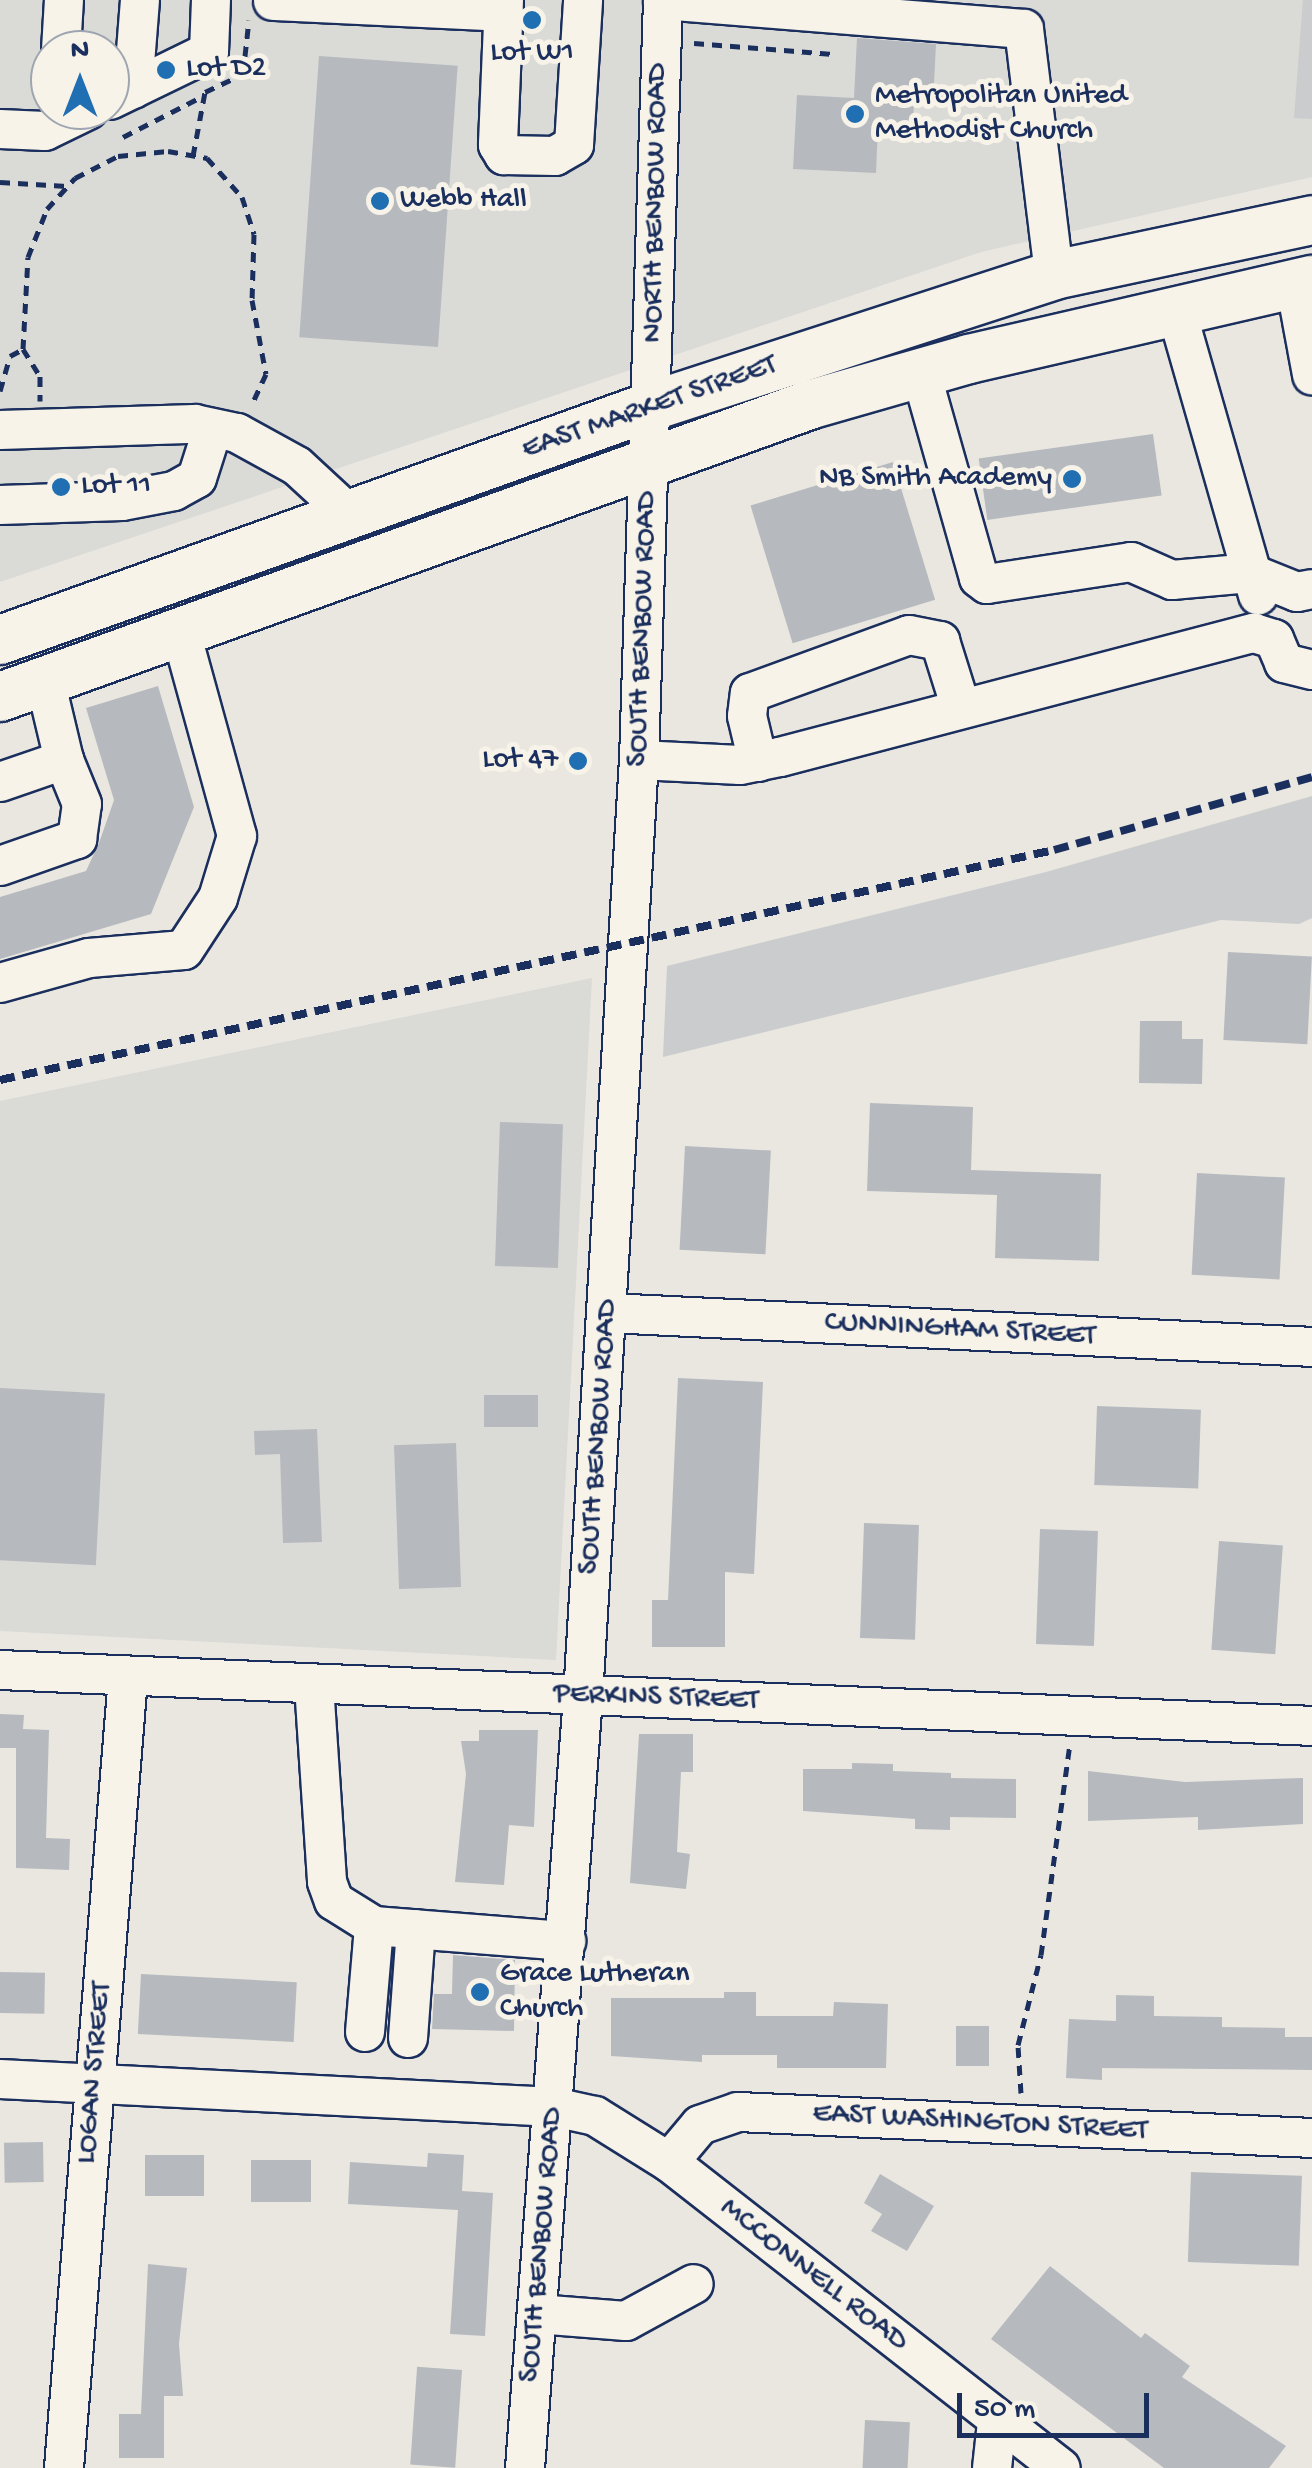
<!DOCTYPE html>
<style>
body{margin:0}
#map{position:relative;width:1312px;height:2468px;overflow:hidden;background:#eae7e0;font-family:"Gochi Hand",sans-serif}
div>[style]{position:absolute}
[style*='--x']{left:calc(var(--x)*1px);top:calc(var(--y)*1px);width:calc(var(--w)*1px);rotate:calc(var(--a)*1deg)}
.built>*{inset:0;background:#dadad6}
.green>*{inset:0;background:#cbcccd}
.building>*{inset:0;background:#b6babf;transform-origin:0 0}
.path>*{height:5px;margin-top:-2.5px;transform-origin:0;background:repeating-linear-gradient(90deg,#1b2f5e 0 10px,transparent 0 18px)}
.roads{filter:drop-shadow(2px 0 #1b2f5e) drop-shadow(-2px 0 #1b2f5e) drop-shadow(0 2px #1b2f5e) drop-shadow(0 -2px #1b2f5e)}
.minor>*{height:38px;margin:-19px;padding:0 19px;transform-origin:19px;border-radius:19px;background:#f7f3e8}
.major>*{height:48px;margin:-24px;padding:0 24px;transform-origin:24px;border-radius:24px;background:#f7f3e8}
.rail>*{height:8px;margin-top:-4px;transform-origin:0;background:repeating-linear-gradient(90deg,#1b2f5e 0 15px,transparent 0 23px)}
.dots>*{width:28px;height:28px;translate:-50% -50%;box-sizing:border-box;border:5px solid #f7f3e8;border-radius:50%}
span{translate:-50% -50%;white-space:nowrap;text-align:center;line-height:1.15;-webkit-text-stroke:10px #f7f3e8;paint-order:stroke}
.poi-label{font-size:30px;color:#1b2f5e}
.left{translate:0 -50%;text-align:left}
.right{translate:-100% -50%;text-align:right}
.street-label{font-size:30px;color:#1b2f5e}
.north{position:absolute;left:30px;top:30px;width:100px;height:100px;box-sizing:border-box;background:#f7f3e8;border:2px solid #9fa5b1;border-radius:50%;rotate:0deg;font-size:28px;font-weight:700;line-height:40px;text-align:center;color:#1b2f5e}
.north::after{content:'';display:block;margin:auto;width:35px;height:45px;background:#1f6fb2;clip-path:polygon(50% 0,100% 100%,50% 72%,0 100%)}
.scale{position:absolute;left:957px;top:2393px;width:192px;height:45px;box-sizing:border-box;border:5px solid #1b2f5e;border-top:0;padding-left:12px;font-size:30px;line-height:35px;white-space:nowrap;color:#1b2f5e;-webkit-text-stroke:8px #f7f3e8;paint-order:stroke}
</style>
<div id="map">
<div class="built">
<i style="clip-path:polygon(evenodd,0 0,1312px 0,1312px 177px,981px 252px,0 582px,0 0,50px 50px,110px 50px,110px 110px,50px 110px,50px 50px)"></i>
<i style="clip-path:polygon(592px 978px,556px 1660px,0 1631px,0 1101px)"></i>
</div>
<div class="green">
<i style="clip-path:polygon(1303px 0,1312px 0,1312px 119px,1294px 118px)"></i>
<i style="clip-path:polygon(1312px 796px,1312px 918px,1299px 924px,1221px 920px,663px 1057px,667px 966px,1046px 872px)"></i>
</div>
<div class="building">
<i style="clip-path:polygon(857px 38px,936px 44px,933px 102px,914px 101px,913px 127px,878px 125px,876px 173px,793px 169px,797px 95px,854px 98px)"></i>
<i style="left:319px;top:56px;width:139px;height:282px;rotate:4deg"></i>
<i style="left:1153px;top:434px;width:62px;height:176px;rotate:82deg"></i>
<i style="left:893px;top:462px;width:144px;height:149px;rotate:73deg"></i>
<i style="clip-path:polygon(158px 686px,194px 807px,151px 914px,0 959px,0 897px,86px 871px,99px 843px,114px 800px,86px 708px)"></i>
<i style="left:1228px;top:952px;width:84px;height:88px;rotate:3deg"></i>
<i style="clip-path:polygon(1140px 1021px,1182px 1021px,1182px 1039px,1203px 1039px,1202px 1084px,1139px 1083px)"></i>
<i style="clip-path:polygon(870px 1103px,973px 1107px,971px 1170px,1101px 1174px,1099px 1261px,995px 1258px,997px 1195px,867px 1191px)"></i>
<i style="left:500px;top:1122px;width:63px;height:144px;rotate:2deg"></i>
<i style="left:685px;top:1146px;width:86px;height:104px;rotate:3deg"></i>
<i style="left:1197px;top:1173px;width:88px;height:102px;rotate:3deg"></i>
<i style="clip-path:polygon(678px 1378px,763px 1382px,754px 1574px,725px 1572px,725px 1647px,652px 1647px,652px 1600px,668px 1600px)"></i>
<i style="left:0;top:1388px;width:105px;height:172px;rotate:3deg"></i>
<i style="left:484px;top:1395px;width:54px;height:32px"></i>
<i style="left:1097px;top:1406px;width:104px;height:79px;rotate:2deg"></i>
<i style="clip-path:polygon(317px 1429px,322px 1542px,283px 1543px,280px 1454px,255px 1455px,254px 1431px)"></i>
<i style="left:456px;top:1443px;width:144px;height:62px;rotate:88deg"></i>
<i style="left:864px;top:1523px;width:55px;height:115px;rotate:2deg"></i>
<i style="left:1040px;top:1529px;width:58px;height:115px;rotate:2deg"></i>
<i style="left:1219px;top:1541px;width:64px;height:109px;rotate:4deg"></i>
<i style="clip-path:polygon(0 1714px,24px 1715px,23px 1729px,49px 1730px,46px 1838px,70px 1839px,69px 1870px,16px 1868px,16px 1748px,0 1748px)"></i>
<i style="clip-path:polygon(479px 1730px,538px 1730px,534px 1827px,509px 1825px,504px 1885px,455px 1882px,466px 1774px,461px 1741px,479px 1741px)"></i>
<i style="clip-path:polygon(639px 1734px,693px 1734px,693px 1772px,681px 1772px,677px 1852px,690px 1854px,686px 1889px,630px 1883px)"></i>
<i style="clip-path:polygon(852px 1763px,893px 1764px,893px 1771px,951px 1773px,951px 1778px,1016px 1779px,1016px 1818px,950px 1817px,950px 1830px,915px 1829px,915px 1819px,803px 1811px,803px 1769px,852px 1769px)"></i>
<i style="clip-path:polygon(1088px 1771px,1185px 1782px,1303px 1778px,1303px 1824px,1198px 1830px,1198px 1817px,1088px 1821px)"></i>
<i style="clip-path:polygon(453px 1955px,515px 1960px,514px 2031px,432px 2029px,434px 1994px,452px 1994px)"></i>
<i style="left:0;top:1972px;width:45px;height:41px;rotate:1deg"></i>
<i style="left:141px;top:1974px;width:156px;height:60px;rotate:3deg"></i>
<i style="clip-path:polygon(724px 1992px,756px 1992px,756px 2016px,833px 2016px,834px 2002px,888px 2004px,886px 2068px,777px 2068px,777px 2055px,702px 2055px,702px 2062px,611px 2056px,611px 1998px,724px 1998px)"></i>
<i style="clip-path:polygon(1116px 1995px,1154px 1996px,1154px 2016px,1222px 2017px,1222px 2027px,1285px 2028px,1285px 2037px,1312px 2037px,1312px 2070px,1102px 2068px,1102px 2080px,1066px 2078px,1069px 2019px,1116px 2021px)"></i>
<i style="left:956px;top:2026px;width:33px;height:40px"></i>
<i style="left:43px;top:2142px;width:40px;height:39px;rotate:89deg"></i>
<i style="clip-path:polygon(428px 2153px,464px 2155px,462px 2191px,493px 2193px,485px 2336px,450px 2334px,458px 2210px,348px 2204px,350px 2162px,427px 2167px)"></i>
<i style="left:145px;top:2155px;width:59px;height:41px"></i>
<i style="left:251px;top:2160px;width:60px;height:42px"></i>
<i style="left:1191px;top:2172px;width:111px;height:90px;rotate:2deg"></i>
<i style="clip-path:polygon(880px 2174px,934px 2206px,907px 2251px,871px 2231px,882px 2214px,864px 2203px)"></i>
<i style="clip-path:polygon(148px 2264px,187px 2268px,179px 2344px,183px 2396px,164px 2396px,164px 2458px,119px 2458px,119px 2414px,141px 2414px)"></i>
<i style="clip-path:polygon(1050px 2266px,1141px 2338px,1145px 2333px,1190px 2366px,1182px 2377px,1286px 2446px,1269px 2468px,1164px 2468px,991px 2339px)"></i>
<i style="left:462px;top:2370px;width:98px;height:45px;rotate:94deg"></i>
<i style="left:865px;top:2420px;width:45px;height:48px;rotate:3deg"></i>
</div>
<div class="path">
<i style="--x:694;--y:43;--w:139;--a:4.5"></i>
<i style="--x:123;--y:137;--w:92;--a:-27.1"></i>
<i style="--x:193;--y:156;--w:65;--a:-79.4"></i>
<i style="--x:205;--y:92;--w:42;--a:-25.3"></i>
<i style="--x:243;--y:74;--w:54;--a:-83.7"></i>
<i style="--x:0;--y:182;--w:67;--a:3.4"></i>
<i style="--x:23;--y:349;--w:92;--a:-86.9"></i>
<i style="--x:28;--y:257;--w:52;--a:-68.4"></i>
<i style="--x:47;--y:209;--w:42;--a:-47.9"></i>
<i style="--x:75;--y:178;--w:48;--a:-27.1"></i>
<i style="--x:118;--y:156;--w:50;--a:-5.7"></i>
<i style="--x:168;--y:151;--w:40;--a:10"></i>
<i style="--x:207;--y:158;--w:52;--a:48.1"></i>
<i style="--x:242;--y:197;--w:39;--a:72"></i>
<i style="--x:254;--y:234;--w:66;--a:91.7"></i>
<i style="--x:252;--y:300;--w:75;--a:79.3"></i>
<i style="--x:266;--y:374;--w:35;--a:115"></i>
<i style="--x:0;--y:391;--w:36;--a:-74"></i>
<i style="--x:10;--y:356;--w:15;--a:-28"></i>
<i style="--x:23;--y:349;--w:32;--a:58"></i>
<i style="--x:40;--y:376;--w:25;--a:90"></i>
<i style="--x:1021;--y:2093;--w:48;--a:-93.6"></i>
<i style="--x:1018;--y:2045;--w:93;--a:-75.7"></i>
<i style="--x:1041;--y:1955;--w:213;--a:-82.2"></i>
</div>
<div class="roads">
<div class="minor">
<i style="--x:504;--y:0;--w:145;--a:92.4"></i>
<i style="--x:498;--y:145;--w:12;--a:59"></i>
<i style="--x:504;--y:155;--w:51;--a:1.1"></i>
<i style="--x:555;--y:156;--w:22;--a:-30"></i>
<i style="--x:574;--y:145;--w:145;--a:-86.4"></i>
<i style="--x:663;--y:0;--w:362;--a:4.6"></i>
<i style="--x:1024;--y:29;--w:248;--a:83"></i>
<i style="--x:273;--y:1;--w:231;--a:2.7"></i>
<i style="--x:61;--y:50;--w:50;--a:-86.6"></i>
<i style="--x:133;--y:89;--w:89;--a:-85.5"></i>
<i style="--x:110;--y:100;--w:110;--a:-25.9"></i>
<i style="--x:209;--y:52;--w:52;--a:-87.8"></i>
<i style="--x:0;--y:129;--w:45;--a:2.5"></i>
<i style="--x:45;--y:131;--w:48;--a:-26"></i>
<i style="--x:1295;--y:283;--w:94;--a:79.5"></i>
<i style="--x:1176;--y:309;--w:298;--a:74"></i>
<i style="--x:921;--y:373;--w:213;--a:74.2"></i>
<i style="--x:979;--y:578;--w:10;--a:37"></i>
<i style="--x:987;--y:584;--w:146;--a:-8.7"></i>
<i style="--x:1131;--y:562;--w:45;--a:23.7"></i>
<i style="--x:1172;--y:580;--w:78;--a:-5.1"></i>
<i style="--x:1250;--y:573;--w:51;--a:22"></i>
<i style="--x:1297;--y:592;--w:15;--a:-11"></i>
<i style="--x:0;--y:430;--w:195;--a:-1.8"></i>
<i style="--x:195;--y:424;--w:43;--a:12.1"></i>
<i style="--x:237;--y:433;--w:68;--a:28.8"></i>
<i style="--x:297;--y:466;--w:71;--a:42.7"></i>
<i style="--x:0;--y:505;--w:122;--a:-1.9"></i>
<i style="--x:122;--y:501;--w:53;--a:-10.9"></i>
<i style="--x:174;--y:491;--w:26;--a:-29"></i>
<i style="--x:197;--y:478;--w:52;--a:-72.3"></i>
<i style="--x:639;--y:760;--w:101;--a:2.8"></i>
<i style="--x:740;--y:765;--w:41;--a:-11.3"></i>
<i style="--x:780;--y:757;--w:490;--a:-14.7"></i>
<i style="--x:1254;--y:633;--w:21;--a:17"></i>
<i style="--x:1274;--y:639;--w:26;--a:67"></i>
<i style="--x:1284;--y:663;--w:29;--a:14"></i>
<i style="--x:758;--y:762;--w:47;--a:-103.4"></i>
<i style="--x:747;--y:716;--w:23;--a:-83"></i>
<i style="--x:750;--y:693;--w:169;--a:-20"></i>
<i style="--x:909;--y:635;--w:32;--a:11"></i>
<i style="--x:940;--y:641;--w:70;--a:72.6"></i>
<i style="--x:0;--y:782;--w:68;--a:-19"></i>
<i style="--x:64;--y:760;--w:82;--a:-103.4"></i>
<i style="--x:0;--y:866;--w:82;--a:-19.3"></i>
<i style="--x:77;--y:839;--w:35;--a:-82"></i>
<i style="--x:82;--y:804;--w:48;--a:-112.2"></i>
<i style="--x:0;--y:983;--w:92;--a:-15.7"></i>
<i style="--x:89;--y:958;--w:95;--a:-4.8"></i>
<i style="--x:184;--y:950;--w:62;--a:-56.8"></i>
<i style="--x:218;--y:898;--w:65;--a:-73"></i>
<i style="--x:237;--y:836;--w:212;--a:-105.4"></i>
<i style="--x:608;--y:1313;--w:705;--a:2.76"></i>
<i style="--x:0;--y:1670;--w:1313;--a:2.44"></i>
<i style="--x:314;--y:1685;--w:197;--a:86.2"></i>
<i style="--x:327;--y:1882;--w:20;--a:70"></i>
<i style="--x:334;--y:1901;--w:47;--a:32"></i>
<i style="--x:374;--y:1926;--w:193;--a:4.5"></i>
<i style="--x:365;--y:2032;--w:106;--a:-85.1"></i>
<i style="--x:408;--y:2038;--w:109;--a:-85.8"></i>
<i style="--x:0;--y:2079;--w:555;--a:2.89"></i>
<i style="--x:554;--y:2107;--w:42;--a:12.4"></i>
<i style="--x:595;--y:2116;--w:87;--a:31.9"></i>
<i style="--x:669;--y:2162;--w:497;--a:38"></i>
<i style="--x:669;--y:2162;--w:48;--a:-50"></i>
<i style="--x:700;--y:2125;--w:40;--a:-18.9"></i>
<i style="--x:738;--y:2112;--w:575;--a:2.59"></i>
<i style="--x:537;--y:2314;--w:89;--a:4.5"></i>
<i style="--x:626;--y:2321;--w:77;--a:-28.6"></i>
<i style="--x:64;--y:2468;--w:794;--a:-85.37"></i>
<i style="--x:525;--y:2468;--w:773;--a:-85.7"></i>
<i style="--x:583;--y:1697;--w:939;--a:-86.58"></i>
<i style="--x:639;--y:760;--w:760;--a:-88.19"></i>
<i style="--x:992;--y:2468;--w:46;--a:-83.8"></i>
</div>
<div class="major">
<i style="--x:0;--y:640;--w:693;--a:-19.74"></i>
<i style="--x:652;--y:406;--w:423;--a:-18"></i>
<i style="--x:1054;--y:275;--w:264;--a:-12"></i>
<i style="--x:0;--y:697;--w:863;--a:-19.84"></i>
<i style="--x:812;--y:404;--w:163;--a:-16"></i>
<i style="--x:969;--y:359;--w:352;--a:-13"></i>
</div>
</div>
<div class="rail">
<i style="--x:0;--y:1080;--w:1079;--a:-12.31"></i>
<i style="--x:1054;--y:850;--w:268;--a:-15.8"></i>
</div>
<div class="dots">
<i style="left:532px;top:20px;background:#1f6fb2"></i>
<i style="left:166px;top:70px;background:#1f6fb2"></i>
<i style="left:855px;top:114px;background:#1f6fb2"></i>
<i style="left:380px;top:201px;background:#1f6fb2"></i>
<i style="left:1072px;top:479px;background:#1f6fb2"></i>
<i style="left:61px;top:487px;background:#1f6fb2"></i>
<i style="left:578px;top:761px;background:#1f6fb2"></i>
<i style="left:480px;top:1992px;background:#1f6fb2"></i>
</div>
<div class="poi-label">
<span style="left:532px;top:54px">Lot W1</span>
<span class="left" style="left:186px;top:70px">Lot D2</span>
<span class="left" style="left:875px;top:114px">Metropolitan United<br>Methodist Church</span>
<span class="left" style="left:400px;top:201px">Webb Hall</span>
<span class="right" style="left:1052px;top:479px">NB Smith Academy</span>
<span class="left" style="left:81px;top:487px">Lot 11</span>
<span class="right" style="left:558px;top:761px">Lot 47</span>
<span class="left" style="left:500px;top:1992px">Grace Lutheran<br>Church</span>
</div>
<div class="street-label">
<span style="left:657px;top:203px;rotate:-89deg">NORTH BENBOW ROAD</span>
<span style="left:650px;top:409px;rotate:-19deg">EAST MARKET STREET</span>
<span style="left:644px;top:629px;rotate:-88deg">SOUTH BENBOW ROAD</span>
<span style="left:960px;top:1331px;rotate:3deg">CUNNINGHAM STREET</span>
<span style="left:600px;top:1437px;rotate:-86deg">SOUTH BENBOW ROAD</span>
<span style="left:656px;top:1699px;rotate:2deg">PERKINS STREET</span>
<span style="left:96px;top:2073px;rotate:-85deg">LOGAN STREET</span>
<span style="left:980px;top:2124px;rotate:3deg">EAST WASHINGTON STREET</span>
<span style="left:543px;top:2245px;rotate:-85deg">SOUTH BENBOW ROAD</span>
<span style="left:813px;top:2276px;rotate:38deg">MCCONNELL ROAD</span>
</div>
<div class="north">N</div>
<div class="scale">50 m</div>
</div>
